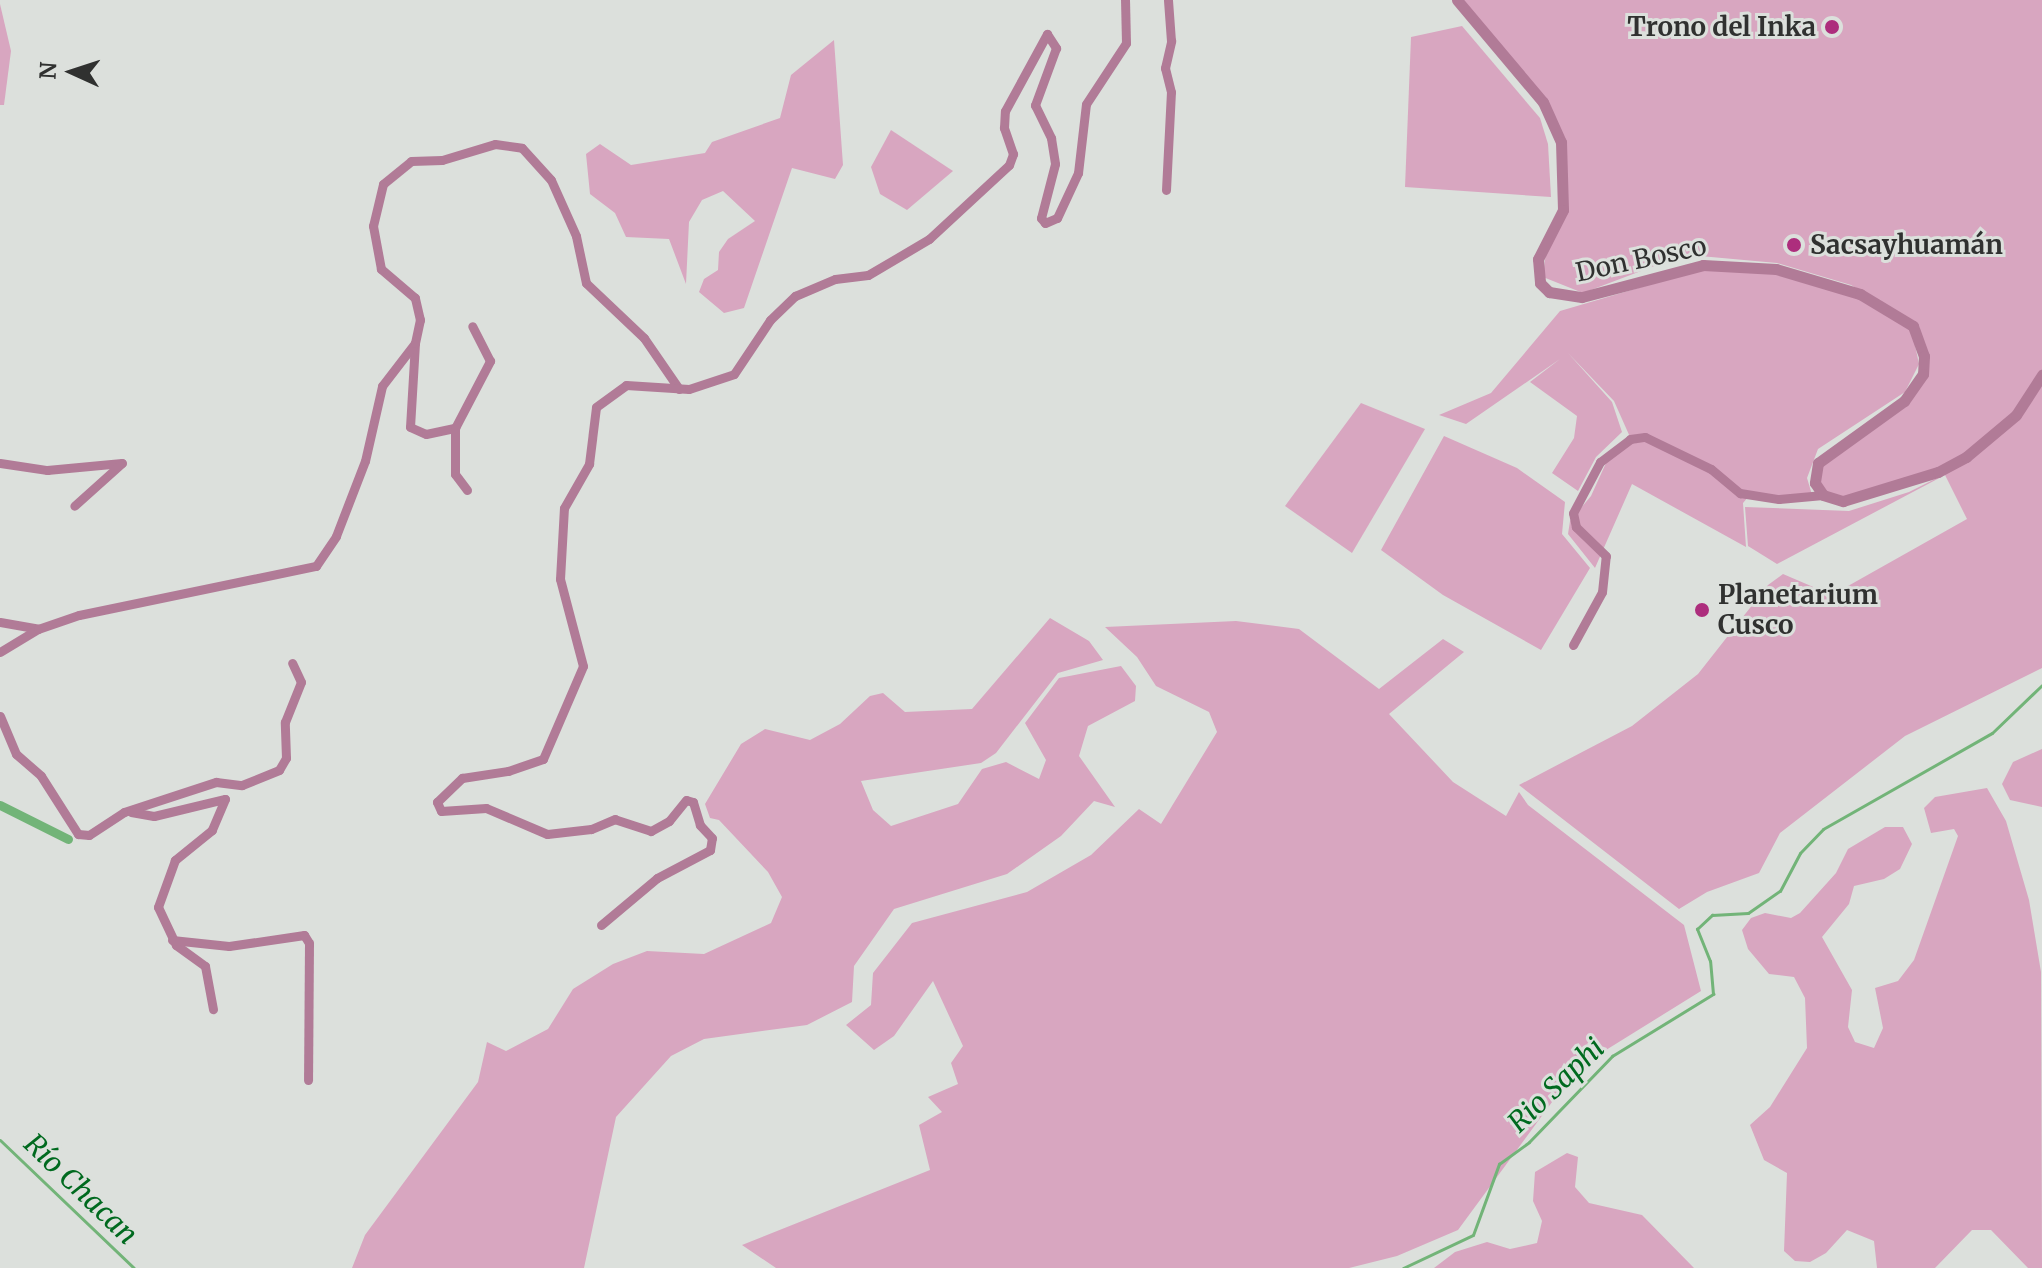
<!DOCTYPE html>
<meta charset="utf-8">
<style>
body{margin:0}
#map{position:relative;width:2042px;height:1268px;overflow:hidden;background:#dce0dc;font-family:Merriweather,serif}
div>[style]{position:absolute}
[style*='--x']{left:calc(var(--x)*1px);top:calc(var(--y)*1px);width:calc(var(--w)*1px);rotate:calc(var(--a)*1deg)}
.green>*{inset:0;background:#d8a6c0}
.stream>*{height:3px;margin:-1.5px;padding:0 1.5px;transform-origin:1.5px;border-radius:1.5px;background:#72b478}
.canal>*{height:9px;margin:-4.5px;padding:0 4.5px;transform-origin:4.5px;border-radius:4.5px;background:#72b478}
.minor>*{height:9px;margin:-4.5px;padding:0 4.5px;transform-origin:4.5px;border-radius:4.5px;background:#b17b97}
.tertiary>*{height:11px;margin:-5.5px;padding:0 5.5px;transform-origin:5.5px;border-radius:5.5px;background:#b17b97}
.dots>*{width:22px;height:22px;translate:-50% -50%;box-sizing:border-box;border:4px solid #dce0dc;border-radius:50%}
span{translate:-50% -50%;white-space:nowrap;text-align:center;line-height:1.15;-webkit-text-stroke:6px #dce0dc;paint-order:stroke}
.poi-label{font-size:26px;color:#303130;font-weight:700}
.right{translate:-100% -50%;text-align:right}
.left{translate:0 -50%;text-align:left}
.street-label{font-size:26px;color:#303130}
.water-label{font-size:28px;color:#006a1f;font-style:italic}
.north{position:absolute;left:32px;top:32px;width:80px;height:80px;-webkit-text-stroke:6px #dce0dc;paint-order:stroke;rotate:273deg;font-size:22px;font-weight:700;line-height:32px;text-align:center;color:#303130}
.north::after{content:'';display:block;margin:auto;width:28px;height:36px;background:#303130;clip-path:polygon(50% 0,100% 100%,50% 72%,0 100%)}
</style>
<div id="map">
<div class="green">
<i style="clip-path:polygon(1460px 0,2042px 0,2042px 668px,1905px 736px,1780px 833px,1759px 873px,1707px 892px,1679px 909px,1519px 785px,1632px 726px,1698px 674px,1768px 585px,1783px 574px,1832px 595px,1967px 519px,1945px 475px,1777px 564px,1748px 546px,1745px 507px,1849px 511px,1909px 492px,1945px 474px,1843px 501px,1817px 490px,1820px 464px,1910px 399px,1929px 365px,1919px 326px,1851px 285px,1777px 263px,1700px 256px,1670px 260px,1583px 293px,1543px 277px,1548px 235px,1564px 195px,1562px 142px,1543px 102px)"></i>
<i style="clip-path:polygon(0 4px,11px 51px,4px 105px,0 105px)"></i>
<i style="clip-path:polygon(1462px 26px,1540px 118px,1548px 144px,1551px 197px,1405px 187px,1411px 37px)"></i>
<i style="clip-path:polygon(834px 40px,843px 165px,835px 179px,792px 168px,744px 308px,724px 313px,699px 292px,704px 279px,718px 270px,719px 252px,728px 239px,755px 221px,723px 191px,702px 200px,689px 222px,686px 284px,669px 239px,626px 237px,615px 213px,590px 194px,586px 154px,600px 144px,631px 165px,705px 153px,712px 142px,780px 118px,791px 75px)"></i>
<i style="clip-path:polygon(891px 130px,953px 171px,907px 210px,880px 194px,871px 167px)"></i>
<i style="clip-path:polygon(1710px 267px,1763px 270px,1853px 294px,1911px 326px,1919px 364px,1905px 392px,1818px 449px,1807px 478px,1813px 498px,1749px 496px,1743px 503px,1746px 547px,1632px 484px,1595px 568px,1568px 534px,1570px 521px,1591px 496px,1611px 452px,1630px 437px,1614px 401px,1568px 353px,1612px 402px,1622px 432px,1596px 457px,1578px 491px,1552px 473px,1574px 438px,1577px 416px,1530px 382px,1560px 359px,1466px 424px,1439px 415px,1491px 393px,1560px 311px)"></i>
<i style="clip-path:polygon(1361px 403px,1425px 429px,1352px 553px,1285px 506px)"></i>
<i style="clip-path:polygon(1444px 436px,1517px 468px,1565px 502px,1562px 534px,1590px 568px,1541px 650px,1443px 595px,1381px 550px)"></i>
<i style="clip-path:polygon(1050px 618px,1089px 641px,1103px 660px,1058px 673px,996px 753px,981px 763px,861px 781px,873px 810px,891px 826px,958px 804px,982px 769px,1006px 762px,1039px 779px,1046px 760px,1025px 723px,1059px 678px,1121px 666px,1136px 686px,1135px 701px,1088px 726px,1079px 756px,1115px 807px,1094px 801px,1061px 836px,1007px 874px,894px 909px,854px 966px,852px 1002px,807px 1025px,704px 1039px,671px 1056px,616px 1117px,584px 1268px,352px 1268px,365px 1235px,478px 1082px,487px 1042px,506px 1051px,548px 1029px,573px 989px,613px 964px,647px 951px,704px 954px,771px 923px,782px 897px,768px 872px,719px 820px,710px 818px,705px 804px,741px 744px,765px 729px,810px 740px,840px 724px,870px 696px,883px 693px,905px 712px,972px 709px)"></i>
<i style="clip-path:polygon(1236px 621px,1299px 629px,1379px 689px,1443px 639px,1464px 652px,1389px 714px,1453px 782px,1506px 816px,1519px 792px,1528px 805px,1684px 925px,1701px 991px,1577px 1068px,1458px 1230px,1397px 1256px,1349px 1268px,776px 1268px,742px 1245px,930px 1170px,919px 1125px,942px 1112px,928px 1097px,958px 1084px,951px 1063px,963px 1046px,933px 981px,894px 1036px,874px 1050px,846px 1025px,871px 1005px,873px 973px,912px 923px,1027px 892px,1091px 855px,1139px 809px,1161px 824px,1217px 732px,1209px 712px,1156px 686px,1137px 657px,1105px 627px)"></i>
<i style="clip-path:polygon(2042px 749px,2042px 807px,2010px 800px,2002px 784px,2013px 762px)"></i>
<i style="clip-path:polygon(1987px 788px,2006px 821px,2029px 900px,2041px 972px,2042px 1268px,2028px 1268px,1991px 1230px,1972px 1230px,1935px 1268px,1877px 1268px,1874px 1241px,1847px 1230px,1826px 1253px,1810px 1262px,1795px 1261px,1784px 1251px,1787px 1173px,1764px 1160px,1750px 1125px,1770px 1107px,1807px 1048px,1805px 998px,1794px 977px,1769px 974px,1748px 949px,1742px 930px,1751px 918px,1765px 913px,1791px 918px,1800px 913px,1836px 873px,1848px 849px,1885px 827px,1903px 827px,1912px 844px,1900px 869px,1884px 879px,1854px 886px,1849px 904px,1822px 937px,1852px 990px,1848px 1027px,1855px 1042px,1874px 1048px,1883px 1028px,1875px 988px,1898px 981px,1914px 960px,1958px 836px,1954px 829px,1931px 833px,1924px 808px,1935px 797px)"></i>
<i style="clip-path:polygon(1567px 1153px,1578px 1157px,1575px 1187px,1589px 1203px,1642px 1215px,1694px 1268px,1434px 1268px,1455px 1252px,1487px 1242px,1510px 1249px,1537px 1243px,1542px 1221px,1533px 1201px,1535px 1172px)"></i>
</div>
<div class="stream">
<i style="--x:0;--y:1140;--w:185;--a:43.7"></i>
<i style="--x:1403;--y:1268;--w:77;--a:-25.2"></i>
<i style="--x:1473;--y:1235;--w:76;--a:-69.9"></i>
<i style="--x:1499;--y:1164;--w:37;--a:-36"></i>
<i style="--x:1529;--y:1142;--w:120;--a:-46"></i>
<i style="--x:1612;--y:1056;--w:119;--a:-31.5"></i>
<i style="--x:1713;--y:994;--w:33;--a:-95"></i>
<i style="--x:1710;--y:961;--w:35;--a:-112"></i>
<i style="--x:1697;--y:929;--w:21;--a:-43"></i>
<i style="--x:1712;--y:915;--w:36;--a:-3"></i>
<i style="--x:1748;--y:913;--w:39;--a:-35"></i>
<i style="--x:1780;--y:891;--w:43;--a:-62.2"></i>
<i style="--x:1800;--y:853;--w:33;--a:-46"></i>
<i style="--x:1823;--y:829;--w:194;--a:-29.6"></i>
<i style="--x:1992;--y:733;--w:69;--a:-43.8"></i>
</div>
<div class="canal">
<i style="--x:0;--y:805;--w:76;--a:26.6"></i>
</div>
<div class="minor">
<i style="--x:1166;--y:190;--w:98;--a:-87.1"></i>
<i style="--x:1171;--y:92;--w:25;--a:-104"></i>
<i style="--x:1165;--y:68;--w:28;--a:-77"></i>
<i style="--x:1171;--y:41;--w:41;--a:-94.2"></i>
<i style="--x:415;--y:343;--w:84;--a:93.4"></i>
<i style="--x:410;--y:427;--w:17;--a:24"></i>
<i style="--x:426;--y:434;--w:30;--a:-12"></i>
<i style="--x:0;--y:463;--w:48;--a:8.5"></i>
<i style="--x:47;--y:470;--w:75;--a:-5.3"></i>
<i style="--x:122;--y:463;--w:64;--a:138.1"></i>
<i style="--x:467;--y:490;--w:20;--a:-127"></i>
<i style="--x:455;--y:474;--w:46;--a:-90"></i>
<i style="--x:455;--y:428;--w:76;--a:-62.4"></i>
<i style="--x:490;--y:361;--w:39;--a:-117"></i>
<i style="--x:0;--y:622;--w:39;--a:10"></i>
<i style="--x:1573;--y:645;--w:60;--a:-61.3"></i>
<i style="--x:1602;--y:592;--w:36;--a:-84"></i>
<i style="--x:1606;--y:556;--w:42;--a:-136"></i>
<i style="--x:1576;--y:527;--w:14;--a:-102"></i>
<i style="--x:1573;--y:513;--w:58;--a:-62.1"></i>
<i style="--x:1600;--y:462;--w:38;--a:-37"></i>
<i style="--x:1630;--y:439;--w:15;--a:-8"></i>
<i style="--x:1645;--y:437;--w:73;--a:25.9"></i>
<i style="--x:1711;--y:469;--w:38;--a:40"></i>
<i style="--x:1740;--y:493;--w:39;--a:9"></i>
<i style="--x:1779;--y:499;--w:44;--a:-5.2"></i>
<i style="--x:0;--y:652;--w:44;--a:-31.2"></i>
<i style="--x:38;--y:629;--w:43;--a:-18.9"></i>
<i style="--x:79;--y:615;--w:242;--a:-11.7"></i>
<i style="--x:316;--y:566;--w:36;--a:-56"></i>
<i style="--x:336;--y:536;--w:80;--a:-68.9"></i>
<i style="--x:365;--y:461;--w:77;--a:-77.2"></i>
<i style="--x:382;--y:386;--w:54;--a:-52.5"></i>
<i style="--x:415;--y:343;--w:24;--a:-78"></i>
<i style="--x:420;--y:320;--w:23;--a:-103"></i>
<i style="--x:415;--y:298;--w:45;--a:-139.5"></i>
<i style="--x:381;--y:269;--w:44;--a:-100.5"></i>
<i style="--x:373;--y:226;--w:43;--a:-76.6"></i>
<i style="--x:383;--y:184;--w:36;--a:-39"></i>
<i style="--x:411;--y:161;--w:31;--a:-2"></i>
<i style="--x:442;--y:160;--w:55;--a:-16.8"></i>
<i style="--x:495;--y:144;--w:27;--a:8"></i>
<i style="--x:522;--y:148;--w:43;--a:47.8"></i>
<i style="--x:551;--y:180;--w:61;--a:65.9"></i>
<i style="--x:576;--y:236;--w:48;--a:78"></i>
<i style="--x:586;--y:283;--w:80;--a:43.5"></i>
<i style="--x:644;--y:338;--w:62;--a:55.5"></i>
<i style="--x:0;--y:716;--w:41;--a:67.2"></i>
<i style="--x:16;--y:754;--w:33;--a:41"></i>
<i style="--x:41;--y:776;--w:69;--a:57.5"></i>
<i style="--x:78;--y:834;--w:11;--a:5"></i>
<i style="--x:89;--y:835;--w:42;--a:-33.3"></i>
<i style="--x:124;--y:812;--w:97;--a:-18.1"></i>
<i style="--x:216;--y:782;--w:26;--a:7"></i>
<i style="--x:242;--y:785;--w:40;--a:-22"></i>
<i style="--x:279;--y:770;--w:14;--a:-60"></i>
<i style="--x:286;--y:758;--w:36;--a:-92"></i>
<i style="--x:285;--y:722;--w:43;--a:-68.2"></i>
<i style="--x:301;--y:682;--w:21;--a:-115"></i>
<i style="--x:131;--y:812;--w:23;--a:10"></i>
<i style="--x:154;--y:816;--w:73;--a:-13.5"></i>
<i style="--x:225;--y:799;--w:34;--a:113"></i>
<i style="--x:212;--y:830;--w:48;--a:141"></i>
<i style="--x:175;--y:860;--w:50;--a:109.9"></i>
<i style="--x:158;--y:907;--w:42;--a:64.7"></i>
<i style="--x:176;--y:945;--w:36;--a:36"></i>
<i style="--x:205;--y:966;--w:44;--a:79.5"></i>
<i style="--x:601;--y:925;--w:73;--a:-40"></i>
<i style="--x:657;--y:878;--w:60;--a:-27.8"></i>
<i style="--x:710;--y:850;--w:12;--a:-81"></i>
<i style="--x:712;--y:838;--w:18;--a:-133"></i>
<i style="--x:700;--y:825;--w:24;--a:-107"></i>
<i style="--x:693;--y:802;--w:7;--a:-164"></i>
<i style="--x:686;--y:800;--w:27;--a:129"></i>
<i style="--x:669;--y:821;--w:21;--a:151"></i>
<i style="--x:651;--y:831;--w:38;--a:-162"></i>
<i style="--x:615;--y:819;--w:26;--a:157"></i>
<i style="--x:591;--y:829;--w:44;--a:173.5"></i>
<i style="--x:547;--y:834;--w:66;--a:-156.9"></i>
<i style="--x:486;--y:808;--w:45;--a:176.2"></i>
<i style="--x:441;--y:811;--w:10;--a:-114"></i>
<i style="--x:437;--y:802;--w:35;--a:-44"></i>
<i style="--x:462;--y:778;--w:47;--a:-8.7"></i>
<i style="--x:508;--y:771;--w:37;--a:-19"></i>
<i style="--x:543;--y:759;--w:101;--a:-66.7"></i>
<i style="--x:583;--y:666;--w:90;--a:-104.8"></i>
<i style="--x:560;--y:579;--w:71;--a:-86.8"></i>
<i style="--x:564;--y:508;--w:51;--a:-60.4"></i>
<i style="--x:589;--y:464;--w:57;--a:-83"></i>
<i style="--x:596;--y:407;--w:37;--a:-36"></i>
<i style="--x:626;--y:385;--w:63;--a:3.6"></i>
<i style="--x:689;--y:389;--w:47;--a:-18.4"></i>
<i style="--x:734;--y:374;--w:65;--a:-56.3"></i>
<i style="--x:770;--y:320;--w:35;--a:-44"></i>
<i style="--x:795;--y:296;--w:43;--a:-23"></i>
<i style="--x:835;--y:279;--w:33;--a:-7"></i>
<i style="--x:868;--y:275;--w:71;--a:-30.5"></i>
<i style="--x:929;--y:239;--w:109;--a:-42.8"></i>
<i style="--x:1009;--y:165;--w:12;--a:-70"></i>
<i style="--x:1013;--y:154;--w:28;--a:-109"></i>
<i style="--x:1004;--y:128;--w:17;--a:-87"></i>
<i style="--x:1005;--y:111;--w:88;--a:-61.4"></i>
<i style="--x:1047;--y:34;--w:17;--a:57"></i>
<i style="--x:1056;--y:48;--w:61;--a:110.2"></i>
<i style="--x:1035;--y:105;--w:37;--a:64"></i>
<i style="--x:1051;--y:138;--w:26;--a:81"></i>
<i style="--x:1055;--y:164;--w:56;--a:104.5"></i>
<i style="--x:1041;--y:218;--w:6;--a:51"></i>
<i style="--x:1045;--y:223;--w:13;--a:-23"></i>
<i style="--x:1057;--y:218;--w:50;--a:-65"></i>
<i style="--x:1078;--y:173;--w:69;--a:-83.4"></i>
<i style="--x:1086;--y:104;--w:73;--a:-56.7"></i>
<i style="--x:1126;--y:43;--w:43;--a:-91.3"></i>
<i style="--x:172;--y:940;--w:57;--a:6"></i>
<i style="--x:229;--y:946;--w:76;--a:-8.3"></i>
<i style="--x:304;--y:935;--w:9;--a:58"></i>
<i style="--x:309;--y:943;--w:137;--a:90.4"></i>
</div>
<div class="tertiary">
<i style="--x:1457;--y:0;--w:133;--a:49.9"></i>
<i style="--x:1543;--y:102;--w:44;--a:65.8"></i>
<i style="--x:1561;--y:142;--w:68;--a:88.3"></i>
<i style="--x:1563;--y:210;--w:55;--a:117"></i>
<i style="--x:1538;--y:259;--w:24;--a:85"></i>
<i style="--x:1540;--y:283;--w:13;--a:45"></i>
<i style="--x:1549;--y:292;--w:33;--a:9"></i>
<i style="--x:1582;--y:297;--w:125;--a:-14.8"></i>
<i style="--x:1703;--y:265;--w:73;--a:3.1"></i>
<i style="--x:1776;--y:269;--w:88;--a:16.6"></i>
<i style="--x:1860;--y:294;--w:62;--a:31.1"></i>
<i style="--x:1913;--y:326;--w:32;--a:70"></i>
<i style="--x:1924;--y:356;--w:18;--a:93"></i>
<i style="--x:1923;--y:374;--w:33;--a:125"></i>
<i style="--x:1904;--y:401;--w:106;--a:144.2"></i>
<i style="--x:1818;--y:463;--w:20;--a:99"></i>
<i style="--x:1815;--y:483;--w:14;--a:56"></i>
<i style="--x:1823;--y:495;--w:21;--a:17"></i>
<i style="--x:1843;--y:501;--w:99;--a:-17"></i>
<i style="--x:1938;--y:472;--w:32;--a:-28"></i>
<i style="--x:1966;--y:457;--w:65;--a:-40"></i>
<i style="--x:2016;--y:415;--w:48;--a:-57"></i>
</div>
<div class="dots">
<i style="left:1832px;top:27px;background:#ad2e7d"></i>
<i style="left:1794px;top:245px;background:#ad2e7d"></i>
<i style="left:1702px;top:610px;background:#ad2e7d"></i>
</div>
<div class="poi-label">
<span class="right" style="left:1816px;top:27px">Trono del Inka</span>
<span class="left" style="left:1810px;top:245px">Sacsayhuamán</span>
<span class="left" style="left:1718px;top:610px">Planetarium<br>Cusco</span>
</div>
<div class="street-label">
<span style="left:1641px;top:259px;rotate:-12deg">Don Bosco</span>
</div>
<div class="water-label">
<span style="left:1556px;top:1085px;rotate:-44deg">Rio Saphi</span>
<span style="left:81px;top:1189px;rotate:44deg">Río Chacan</span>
</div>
<div class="north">N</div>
</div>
